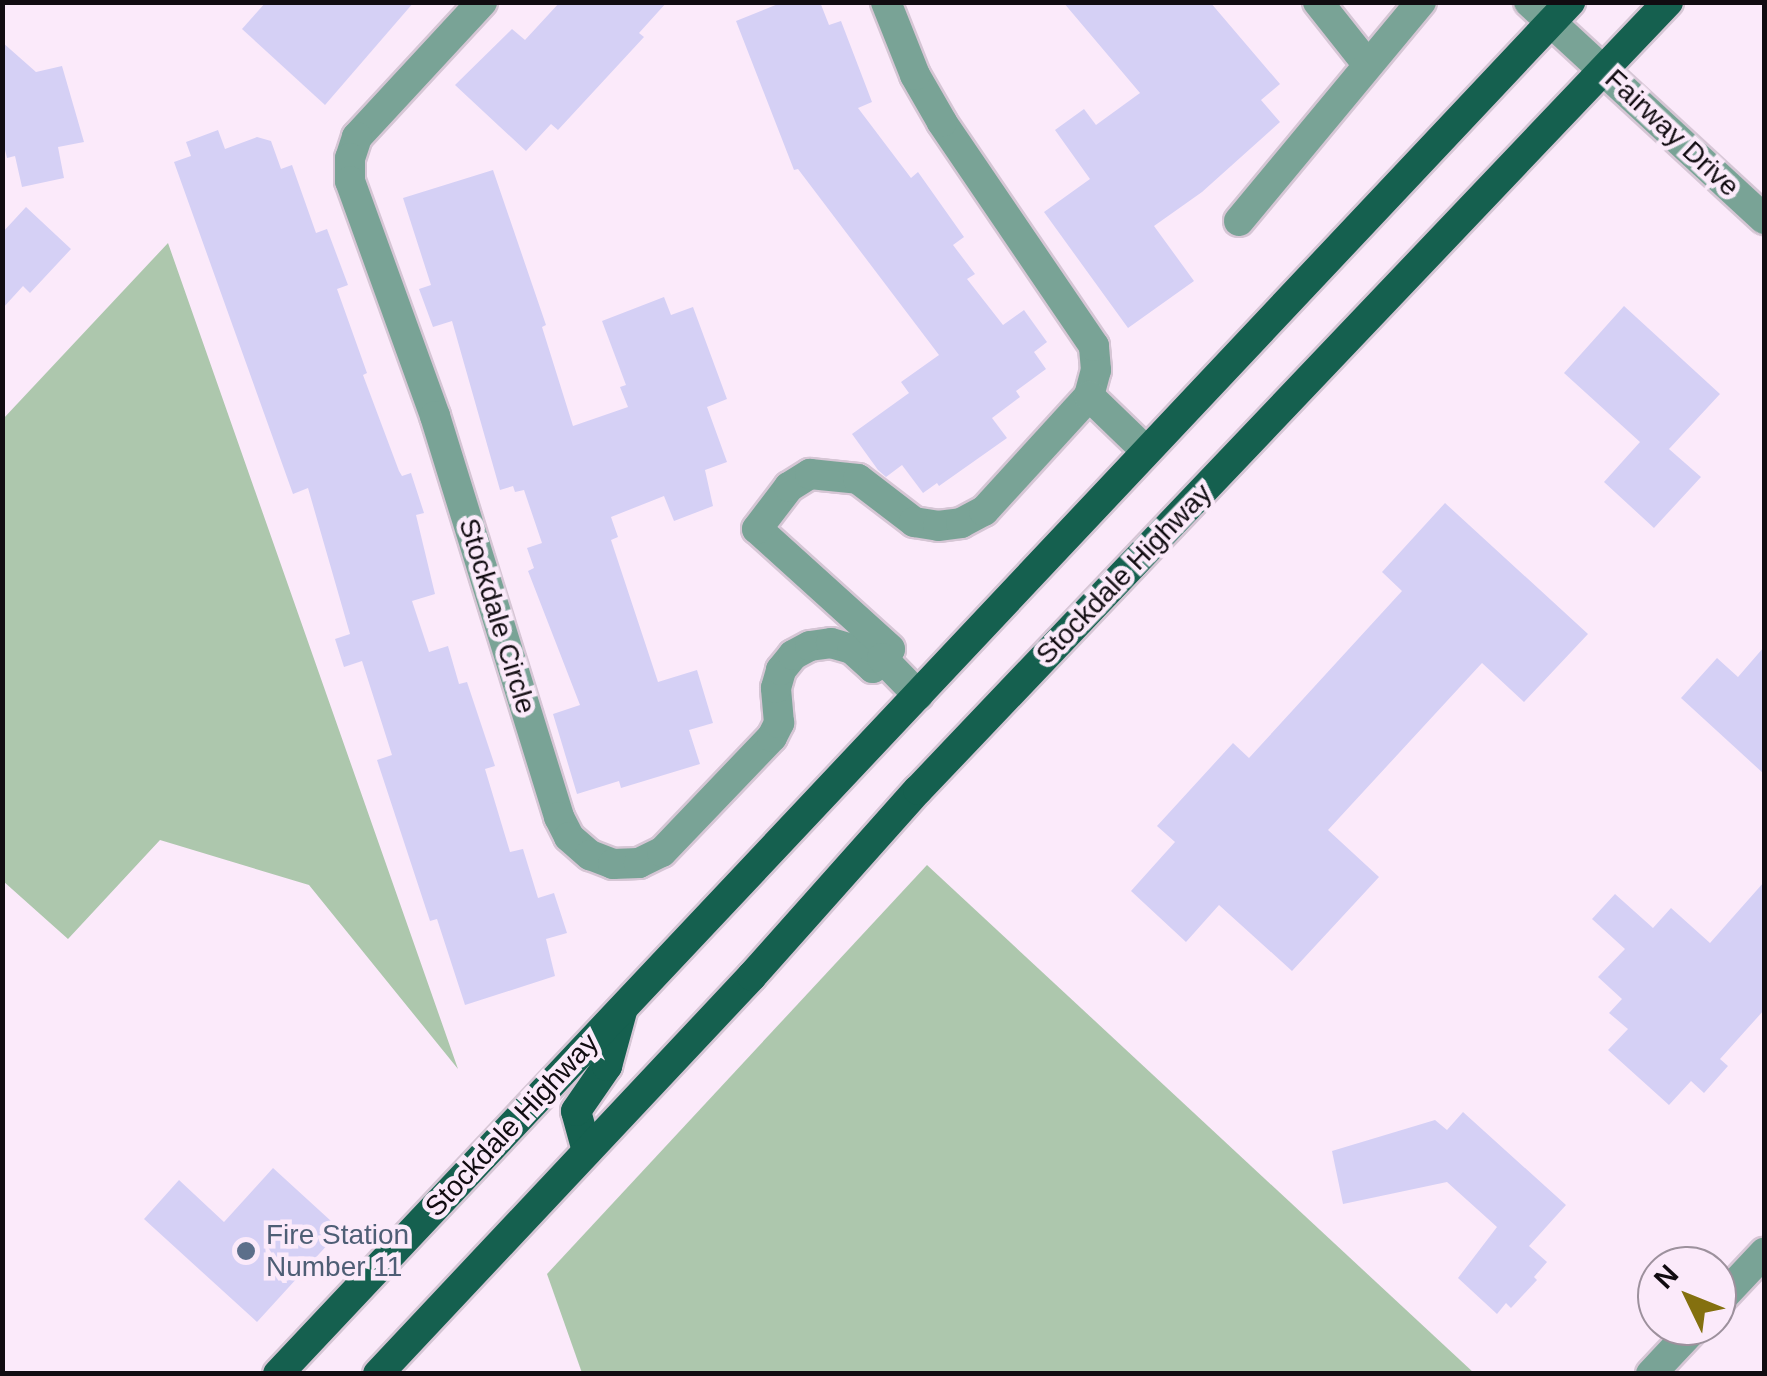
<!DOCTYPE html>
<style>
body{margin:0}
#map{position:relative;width:1767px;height:1376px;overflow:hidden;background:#fbeafa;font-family:Arial,sans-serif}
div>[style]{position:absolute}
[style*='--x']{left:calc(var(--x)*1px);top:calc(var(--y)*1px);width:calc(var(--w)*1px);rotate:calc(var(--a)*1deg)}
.green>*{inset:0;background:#adc7ad}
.building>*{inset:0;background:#d5d0f5}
.roads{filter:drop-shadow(2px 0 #d6c6d5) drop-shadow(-2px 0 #d6c6d5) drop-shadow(0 2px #d6c6d5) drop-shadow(0 -2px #d6c6d5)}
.minor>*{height:30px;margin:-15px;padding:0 15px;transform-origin:15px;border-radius:15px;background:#79a396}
.major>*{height:30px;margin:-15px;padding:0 15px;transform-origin:15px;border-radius:15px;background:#15604f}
.dots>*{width:28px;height:28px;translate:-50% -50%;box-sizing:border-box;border:5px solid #fbeafa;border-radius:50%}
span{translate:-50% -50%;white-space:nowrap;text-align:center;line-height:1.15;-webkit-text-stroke:9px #fbeafa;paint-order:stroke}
.street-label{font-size:28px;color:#110c11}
.service-label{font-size:28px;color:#4e5e75}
.left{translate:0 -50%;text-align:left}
.frame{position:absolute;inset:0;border:5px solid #110c11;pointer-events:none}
.north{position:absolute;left:1637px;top:1246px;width:100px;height:100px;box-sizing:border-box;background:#fbeafa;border:2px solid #9d919d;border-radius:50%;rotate:313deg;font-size:28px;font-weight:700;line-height:40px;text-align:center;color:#110c11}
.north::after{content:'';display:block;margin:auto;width:35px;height:45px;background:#84700f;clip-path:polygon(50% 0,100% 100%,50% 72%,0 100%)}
</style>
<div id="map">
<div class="green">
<i style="clip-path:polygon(168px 243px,458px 1069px,309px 885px,160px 840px,68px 939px,3px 881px,3px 419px)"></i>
<i style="clip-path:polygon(927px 865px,1474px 1373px,582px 1373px,547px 1274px)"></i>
</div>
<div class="building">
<i style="clip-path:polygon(266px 2px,414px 2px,325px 105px,242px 29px)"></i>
<i style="clip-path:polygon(560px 2px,667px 2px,639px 33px,644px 37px,558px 130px,551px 124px,526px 151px,455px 85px,512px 29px,525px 40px)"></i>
<i style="clip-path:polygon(783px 2px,820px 2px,829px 25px,841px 21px,872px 102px,858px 108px,911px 178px,918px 172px,964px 237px,953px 245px,975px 274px,967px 279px,1003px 325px,1024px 310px,1047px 342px,1034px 352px,1046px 369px,1016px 391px,1020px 397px,992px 418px,1007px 438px,939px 486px,937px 483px,923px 493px,902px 465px,886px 477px,878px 470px,852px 434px,909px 393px,901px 382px,939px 355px,798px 169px,794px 170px,736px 21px)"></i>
<i style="clip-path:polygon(1063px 2px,1210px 2px,1280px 84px,1261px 100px,1280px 122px,1202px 192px,1154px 226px,1194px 281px,1128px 328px,1044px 212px,1090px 179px,1055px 130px,1084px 109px,1096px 125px,1140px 93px)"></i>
<i style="clip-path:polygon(2px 42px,36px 72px,62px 66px,84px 142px,58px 147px,64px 178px,22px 187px,15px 156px,7px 158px,2px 137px)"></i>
<i style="clip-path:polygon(218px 130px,225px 149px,257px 137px,271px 141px,281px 169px,292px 165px,316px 233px,327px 229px,348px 285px,337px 289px,367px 373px,363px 375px,399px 471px,402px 476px,411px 473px,424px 513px,416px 515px,435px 594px,412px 601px,429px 652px,448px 646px,459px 684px,467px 682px,495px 766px,485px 769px,510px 852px,523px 849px,538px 898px,554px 893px,567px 933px,546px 939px,555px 976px,465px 1005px,437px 919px,430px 921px,377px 760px,392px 755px,362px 661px,344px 667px,335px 639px,350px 634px,308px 488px,293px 494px,174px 162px,191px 156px,186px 142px)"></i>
<i style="clip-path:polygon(493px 170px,546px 325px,542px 327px,573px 426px,628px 407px,620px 387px,626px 385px,602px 321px,664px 297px,671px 315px,693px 307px,727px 399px,707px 407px,727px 462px,705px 470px,713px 506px,674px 521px,664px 496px,611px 517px,618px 537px,611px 540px,658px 682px,697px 670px,713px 723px,689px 730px,700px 764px,621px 788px,619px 781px,577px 794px,553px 714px,580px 705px,528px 571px,534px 568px,527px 548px,542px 543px,524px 490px,515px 492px,513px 486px,500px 490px,452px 321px,433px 327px,419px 289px,431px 285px,403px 198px)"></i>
<i style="clip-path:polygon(26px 207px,71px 249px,30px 293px,23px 286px,2px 309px,2px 233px)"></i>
<i style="clip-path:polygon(1624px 306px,1720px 394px,1669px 449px,1701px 477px,1654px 528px,1604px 482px,1640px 442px,1564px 373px)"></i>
<i style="clip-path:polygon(1445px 503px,1588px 634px,1524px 702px,1482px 663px,1328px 830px,1379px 877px,1292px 971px,1219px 905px,1186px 942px,1131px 891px,1175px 842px,1157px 826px,1233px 743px,1249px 758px,1402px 591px,1382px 572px)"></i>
<i style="clip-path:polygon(1764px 647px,1764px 774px,1681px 698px,1717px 658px,1738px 677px)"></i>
<i style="clip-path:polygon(1764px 882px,1764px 1010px,1720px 1059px,1728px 1066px,1704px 1093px,1691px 1081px,1669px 1105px,1608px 1050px,1628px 1029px,1609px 1013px,1622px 999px,1598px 977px,1625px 949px,1592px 919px,1615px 894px,1653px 928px,1671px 908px,1710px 943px)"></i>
<i style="clip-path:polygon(1463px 1112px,1566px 1205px,1529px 1246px,1547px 1262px,1534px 1277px,1537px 1280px,1511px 1308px,1506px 1303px,1497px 1314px,1458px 1278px,1497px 1227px,1447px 1182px,1343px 1204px,1332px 1151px,1435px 1120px,1447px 1130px)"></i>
<i style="clip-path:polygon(273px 1168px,331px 1221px,319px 1233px,330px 1242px,257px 1322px,144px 1219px,179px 1180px,224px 1222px)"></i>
</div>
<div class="roads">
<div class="minor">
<i style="--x:482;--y:2;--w:184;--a:132.8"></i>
<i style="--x:357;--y:137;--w:22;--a:108"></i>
<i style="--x:350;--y:158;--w:23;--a:90"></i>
<i style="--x:350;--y:181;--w:250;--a:70.1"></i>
<i style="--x:435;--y:416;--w:420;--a:72.8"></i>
<i style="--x:559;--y:817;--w:22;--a:63"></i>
<i style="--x:569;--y:837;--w:28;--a:41"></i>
<i style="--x:590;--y:855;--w:25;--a:21"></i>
<i style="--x:613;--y:864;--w:26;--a:-2"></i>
<i style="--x:639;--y:863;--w:25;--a:-26"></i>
<i style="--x:662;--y:852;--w:159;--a:-46.3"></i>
<i style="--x:772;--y:737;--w:16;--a:-63"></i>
<i style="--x:779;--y:723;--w:35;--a:-95"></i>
<i style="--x:776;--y:688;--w:19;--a:-74"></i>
<i style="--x:781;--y:670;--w:19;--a:-51"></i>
<i style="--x:793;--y:655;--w:19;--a:-28"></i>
<i style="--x:810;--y:646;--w:21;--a:-8"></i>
<i style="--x:831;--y:643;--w:22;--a:16"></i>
<i style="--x:852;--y:649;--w:28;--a:42"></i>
<i style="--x:873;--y:668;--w:25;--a:-48"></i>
<i style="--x:890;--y:649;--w:179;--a:-137.9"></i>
<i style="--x:757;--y:529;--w:53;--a:-52.7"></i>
<i style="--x:789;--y:487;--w:25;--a:-32"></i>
<i style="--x:810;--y:474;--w:48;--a:5.9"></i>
<i style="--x:858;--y:479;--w:71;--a:37.5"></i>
<i style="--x:914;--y:522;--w:24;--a:9"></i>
<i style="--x:938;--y:526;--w:23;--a:-7"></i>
<i style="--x:961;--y:523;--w:26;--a:-28"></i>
<i style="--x:984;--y:511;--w:156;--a:-47.6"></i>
<i style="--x:1089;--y:396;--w:27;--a:-75"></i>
<i style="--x:1096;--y:370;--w:24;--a:-95"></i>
<i style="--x:1094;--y:346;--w:271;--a:-124.2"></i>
<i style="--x:942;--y:122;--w:54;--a:-119.9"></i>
<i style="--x:915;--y:75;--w:79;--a:-111.7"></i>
<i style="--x:1318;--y:2;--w:80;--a:51.6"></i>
<i style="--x:1529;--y:2;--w:320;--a:42.7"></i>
<i style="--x:1239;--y:221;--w:285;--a:-50.3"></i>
<i style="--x:1089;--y:396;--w:79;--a:44"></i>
<i style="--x:882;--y:658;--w:52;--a:45.8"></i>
<i style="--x:1717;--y:1303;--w:69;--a:-46.8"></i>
<i style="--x:1651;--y:1374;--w:66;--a:-46.8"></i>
</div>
<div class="major">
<i style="--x:587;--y:1151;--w:41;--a:-105.4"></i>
<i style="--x:576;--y:1111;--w:55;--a:-55.4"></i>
<i style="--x:607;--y:1066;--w:57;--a:-74.7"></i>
<i style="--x:278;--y:1374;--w:1885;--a:-46.72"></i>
<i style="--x:378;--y:1374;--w:546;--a:-46.78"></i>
<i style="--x:752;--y:976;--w:249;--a:-48.3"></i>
<i style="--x:918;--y:790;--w:1088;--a:-46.42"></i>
</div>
</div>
<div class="dots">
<i style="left:246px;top:1251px;background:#5c6f8a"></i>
</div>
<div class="street-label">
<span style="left:1672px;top:133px;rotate:43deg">Fairway Drive</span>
<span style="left:1124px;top:574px;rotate:-46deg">Stockdale Highway</span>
<span style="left:497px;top:616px;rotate:73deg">Stockdale Circle</span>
<span style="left:512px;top:1125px;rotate:-47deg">Stockdale Highway</span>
</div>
<div class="service-label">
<span class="left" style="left:266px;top:1251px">Fire Station<br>Number 11</span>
</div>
<div class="frame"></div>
<div class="north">N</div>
</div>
